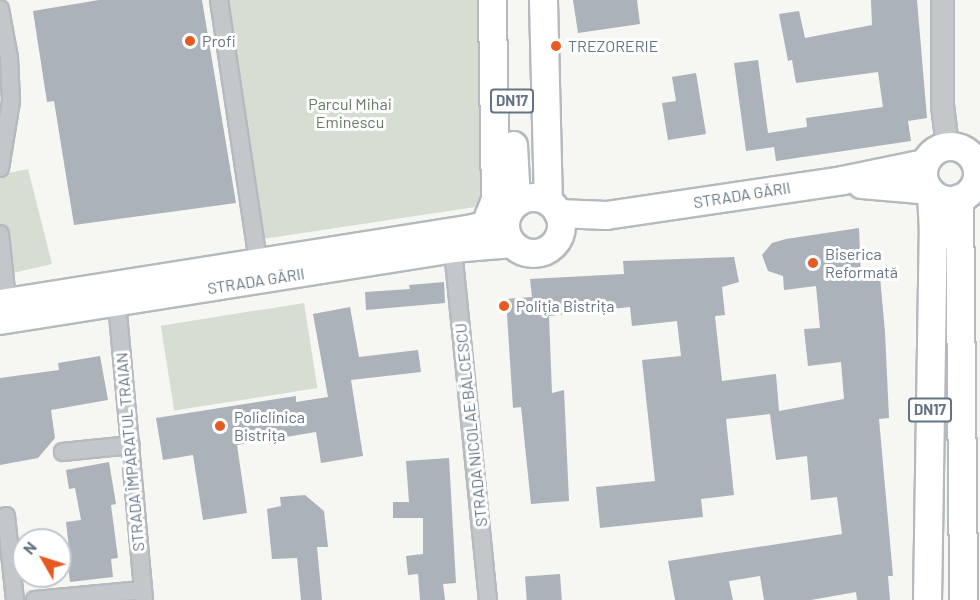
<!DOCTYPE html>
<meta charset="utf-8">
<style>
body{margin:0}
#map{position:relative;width:980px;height:600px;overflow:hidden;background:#f6f6f2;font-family:Barlow,sans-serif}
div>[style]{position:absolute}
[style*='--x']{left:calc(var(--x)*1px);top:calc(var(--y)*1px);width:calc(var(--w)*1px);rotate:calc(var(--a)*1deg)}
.green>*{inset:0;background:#d6ddd3;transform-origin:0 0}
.building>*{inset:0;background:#abb2b9;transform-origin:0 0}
.roads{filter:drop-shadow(2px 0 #b5babf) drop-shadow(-2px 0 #b5babf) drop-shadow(0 2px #b5babf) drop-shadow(0 -2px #b5babf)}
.minor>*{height:16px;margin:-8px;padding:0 8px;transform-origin:8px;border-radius:8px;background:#c3c7ca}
.tertiary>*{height:21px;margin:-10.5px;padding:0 10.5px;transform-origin:10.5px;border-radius:10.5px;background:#c3c7ca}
.secondary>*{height:24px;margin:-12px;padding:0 12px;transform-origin:12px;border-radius:12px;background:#fff}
.primary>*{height:27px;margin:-13.5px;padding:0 13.5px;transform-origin:13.5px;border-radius:13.5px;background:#fff}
.primary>.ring{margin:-13.5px;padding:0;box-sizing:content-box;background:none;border:27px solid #fff;border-radius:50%}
.dots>*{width:16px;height:16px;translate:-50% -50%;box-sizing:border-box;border:3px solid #fff;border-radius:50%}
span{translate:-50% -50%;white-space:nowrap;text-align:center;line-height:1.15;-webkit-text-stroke:6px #fff;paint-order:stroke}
.shield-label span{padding:2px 4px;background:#fff;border:2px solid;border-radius:4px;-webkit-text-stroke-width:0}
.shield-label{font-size:15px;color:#647484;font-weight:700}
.poi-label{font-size:16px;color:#647484}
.left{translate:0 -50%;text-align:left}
.park-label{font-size:16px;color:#677b63}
.street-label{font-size:16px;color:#647484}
.north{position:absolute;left:12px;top:528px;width:60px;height:60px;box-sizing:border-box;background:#fff;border:2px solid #c1c7ce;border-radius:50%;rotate:309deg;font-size:16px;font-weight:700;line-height:24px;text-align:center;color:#647484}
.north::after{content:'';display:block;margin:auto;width:21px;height:27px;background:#e65a22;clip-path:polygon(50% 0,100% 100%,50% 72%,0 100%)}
</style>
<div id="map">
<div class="green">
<i style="clip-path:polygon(219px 0,482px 0,482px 206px,256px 240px)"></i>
<i style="clip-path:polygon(28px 169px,52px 264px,0 276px,0 175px)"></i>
<i style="left:304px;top:303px;width:86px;height:145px;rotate:81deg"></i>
</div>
<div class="building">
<i style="clip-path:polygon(99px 0,202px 0,236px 203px,74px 225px,54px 101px,47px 102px,33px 11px)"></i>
<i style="clip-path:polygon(573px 0,637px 0,640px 24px,578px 33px)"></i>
<i style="clip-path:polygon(871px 0,917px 0,927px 118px,908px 121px,911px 141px,776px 161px,774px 147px,746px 151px,734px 63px,758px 60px,768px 133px,807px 127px,806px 118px,883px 107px,878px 72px,796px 83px,792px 60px,788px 61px,779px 14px,799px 11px,805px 38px,872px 25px)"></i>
<i style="clip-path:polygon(696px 73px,706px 134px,668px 140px,662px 103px,676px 101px,672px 77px)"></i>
<i style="clip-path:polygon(859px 228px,861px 279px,880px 277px,885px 332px,889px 418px,879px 419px,893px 576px,888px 576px,890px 600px,857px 600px,856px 592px,811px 600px,764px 600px,760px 576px,729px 581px,733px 600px,675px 600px,668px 561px,842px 534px,837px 497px,811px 500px,807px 456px,776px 460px,770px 414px,726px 419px,734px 495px,701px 499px,703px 517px,600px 528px,596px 487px,655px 481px,642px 360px,681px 356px,677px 321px,632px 326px,630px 307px,549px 316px,552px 393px,564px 390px,569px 501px,531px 504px,521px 407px,513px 408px,506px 299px,532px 297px,530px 279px,624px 274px,623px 261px,734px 257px,739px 282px,722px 287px,725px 315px,715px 316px,722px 381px,776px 374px,779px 411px,844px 399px,841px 362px,808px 366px,804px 329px,820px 328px,816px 286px,784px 290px,783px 276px,768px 271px,762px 255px,772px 243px,786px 239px)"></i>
<i style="clip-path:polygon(444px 282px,445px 303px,366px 310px,365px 292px,410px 289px,409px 285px)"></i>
<i style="clip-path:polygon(350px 307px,359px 357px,418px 350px,421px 372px,351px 380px,363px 456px,321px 463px,316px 432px,237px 445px,247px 513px,203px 520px,193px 455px,163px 460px,156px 418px,296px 396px,296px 402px,328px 397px,313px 314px)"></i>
<i style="clip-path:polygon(100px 356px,108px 400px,51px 410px,55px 438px,38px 458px,0 465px,0 378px,59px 370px,58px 363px)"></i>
<i style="clip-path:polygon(449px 458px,456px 583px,443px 584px,445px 600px,420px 600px,418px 574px,408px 575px,406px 556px,423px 554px,423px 518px,393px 518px,393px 502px,409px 502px,406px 461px)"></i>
<i style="clip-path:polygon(109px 462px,116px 504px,111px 505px,118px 558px,111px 559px,113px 577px,70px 582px,68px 566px,71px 566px,66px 522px,81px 520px,75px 488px,69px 489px,66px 470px)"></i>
<i style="clip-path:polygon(305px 495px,324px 511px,328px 547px,317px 547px,322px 600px,301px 600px,297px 558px,272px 559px,267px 509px,281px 506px,280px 497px)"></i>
<i style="left:560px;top:574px;width:26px;height:35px;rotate:86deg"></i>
</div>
<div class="roads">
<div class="minor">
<i style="--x:219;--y:0;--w:263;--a:81.5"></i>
<i style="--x:0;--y:9;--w:50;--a:79.6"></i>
<i style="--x:9;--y:58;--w:43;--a:87.3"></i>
<i style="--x:11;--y:101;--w:68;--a:99.3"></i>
<i style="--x:0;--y:234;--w:67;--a:84"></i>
<i style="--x:453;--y:250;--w:352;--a:84.3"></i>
<i style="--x:117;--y:303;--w:298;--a:84.8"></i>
<i style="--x:63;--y:452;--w:68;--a:-5.9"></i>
<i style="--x:6;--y:516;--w:84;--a:83.9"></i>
<i style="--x:35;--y:600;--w:108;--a:-5.3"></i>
</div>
<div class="tertiary">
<i style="--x:942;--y:0;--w:105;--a:90"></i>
<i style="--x:942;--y:105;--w:41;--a:83"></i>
</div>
<div class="secondary">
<i style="--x:973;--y:158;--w:7;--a:-8"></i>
<i style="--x:977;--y:177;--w:4;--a:-34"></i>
<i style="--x:0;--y:302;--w:469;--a:-9"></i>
<i style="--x:463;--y:229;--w:23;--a:-13"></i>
<i style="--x:485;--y:224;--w:22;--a:-22"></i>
<i style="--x:0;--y:322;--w:459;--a:-9"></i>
<i style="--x:453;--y:250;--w:59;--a:-4.8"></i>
</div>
<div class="primary">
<i style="--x:543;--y:0;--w:201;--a:88.6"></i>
<i style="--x:513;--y:145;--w:56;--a:86.9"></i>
<i class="ring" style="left:923px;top:146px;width:27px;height:27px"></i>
<i style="--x:861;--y:184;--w:68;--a:5"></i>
<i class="ring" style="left:505px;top:197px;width:29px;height:29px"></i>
<i style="--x:959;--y:198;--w:402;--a:89.4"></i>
<i style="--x:558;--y:213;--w:48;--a:2.4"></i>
<i style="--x:606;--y:215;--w:239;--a:-8.4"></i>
<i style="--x:842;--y:180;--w:84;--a:-11.7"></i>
<i style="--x:485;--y:224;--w:27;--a:-68"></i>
<i style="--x:495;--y:199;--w:199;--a:-90.9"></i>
<i style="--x:927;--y:600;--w:368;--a:-89.1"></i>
<i style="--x:933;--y:232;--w:39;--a:-93"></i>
</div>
</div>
<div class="dots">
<i style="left:190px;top:41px;background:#e65a22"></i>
<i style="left:556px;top:46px;background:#e65a22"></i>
<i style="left:813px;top:263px;background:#e65a22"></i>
<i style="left:504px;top:306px;background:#e65a22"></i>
<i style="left:220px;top:426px;background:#e65a22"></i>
</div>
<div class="shield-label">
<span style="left:512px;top:101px">DN17</span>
<span style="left:930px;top:410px">DN17</span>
</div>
<div class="poi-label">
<span class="left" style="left:202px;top:41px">Profi</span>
<span class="left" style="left:568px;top:46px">TREZORERIE</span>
<span class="left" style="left:825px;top:263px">Biserica<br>Reformată</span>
<span class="left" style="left:516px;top:306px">Poliția Bistrița</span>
<span class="left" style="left:234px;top:426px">Policlinica<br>Bistrița</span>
</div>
<div class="park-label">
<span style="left:350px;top:113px">Parcul Mihai<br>Eminescu</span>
</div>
<div class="street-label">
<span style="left:742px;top:195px;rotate:-9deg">STRADA GĂRII</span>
<span style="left:256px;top:281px;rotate:-9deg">STRADA GĂRII</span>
<span style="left:471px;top:425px;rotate:-96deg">STRADA NICOLAE BĂLCESCU</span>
<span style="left:130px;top:452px;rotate:-95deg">STRADA ÎMPĂRATUL TRAIAN</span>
</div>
<div class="north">N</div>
</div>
